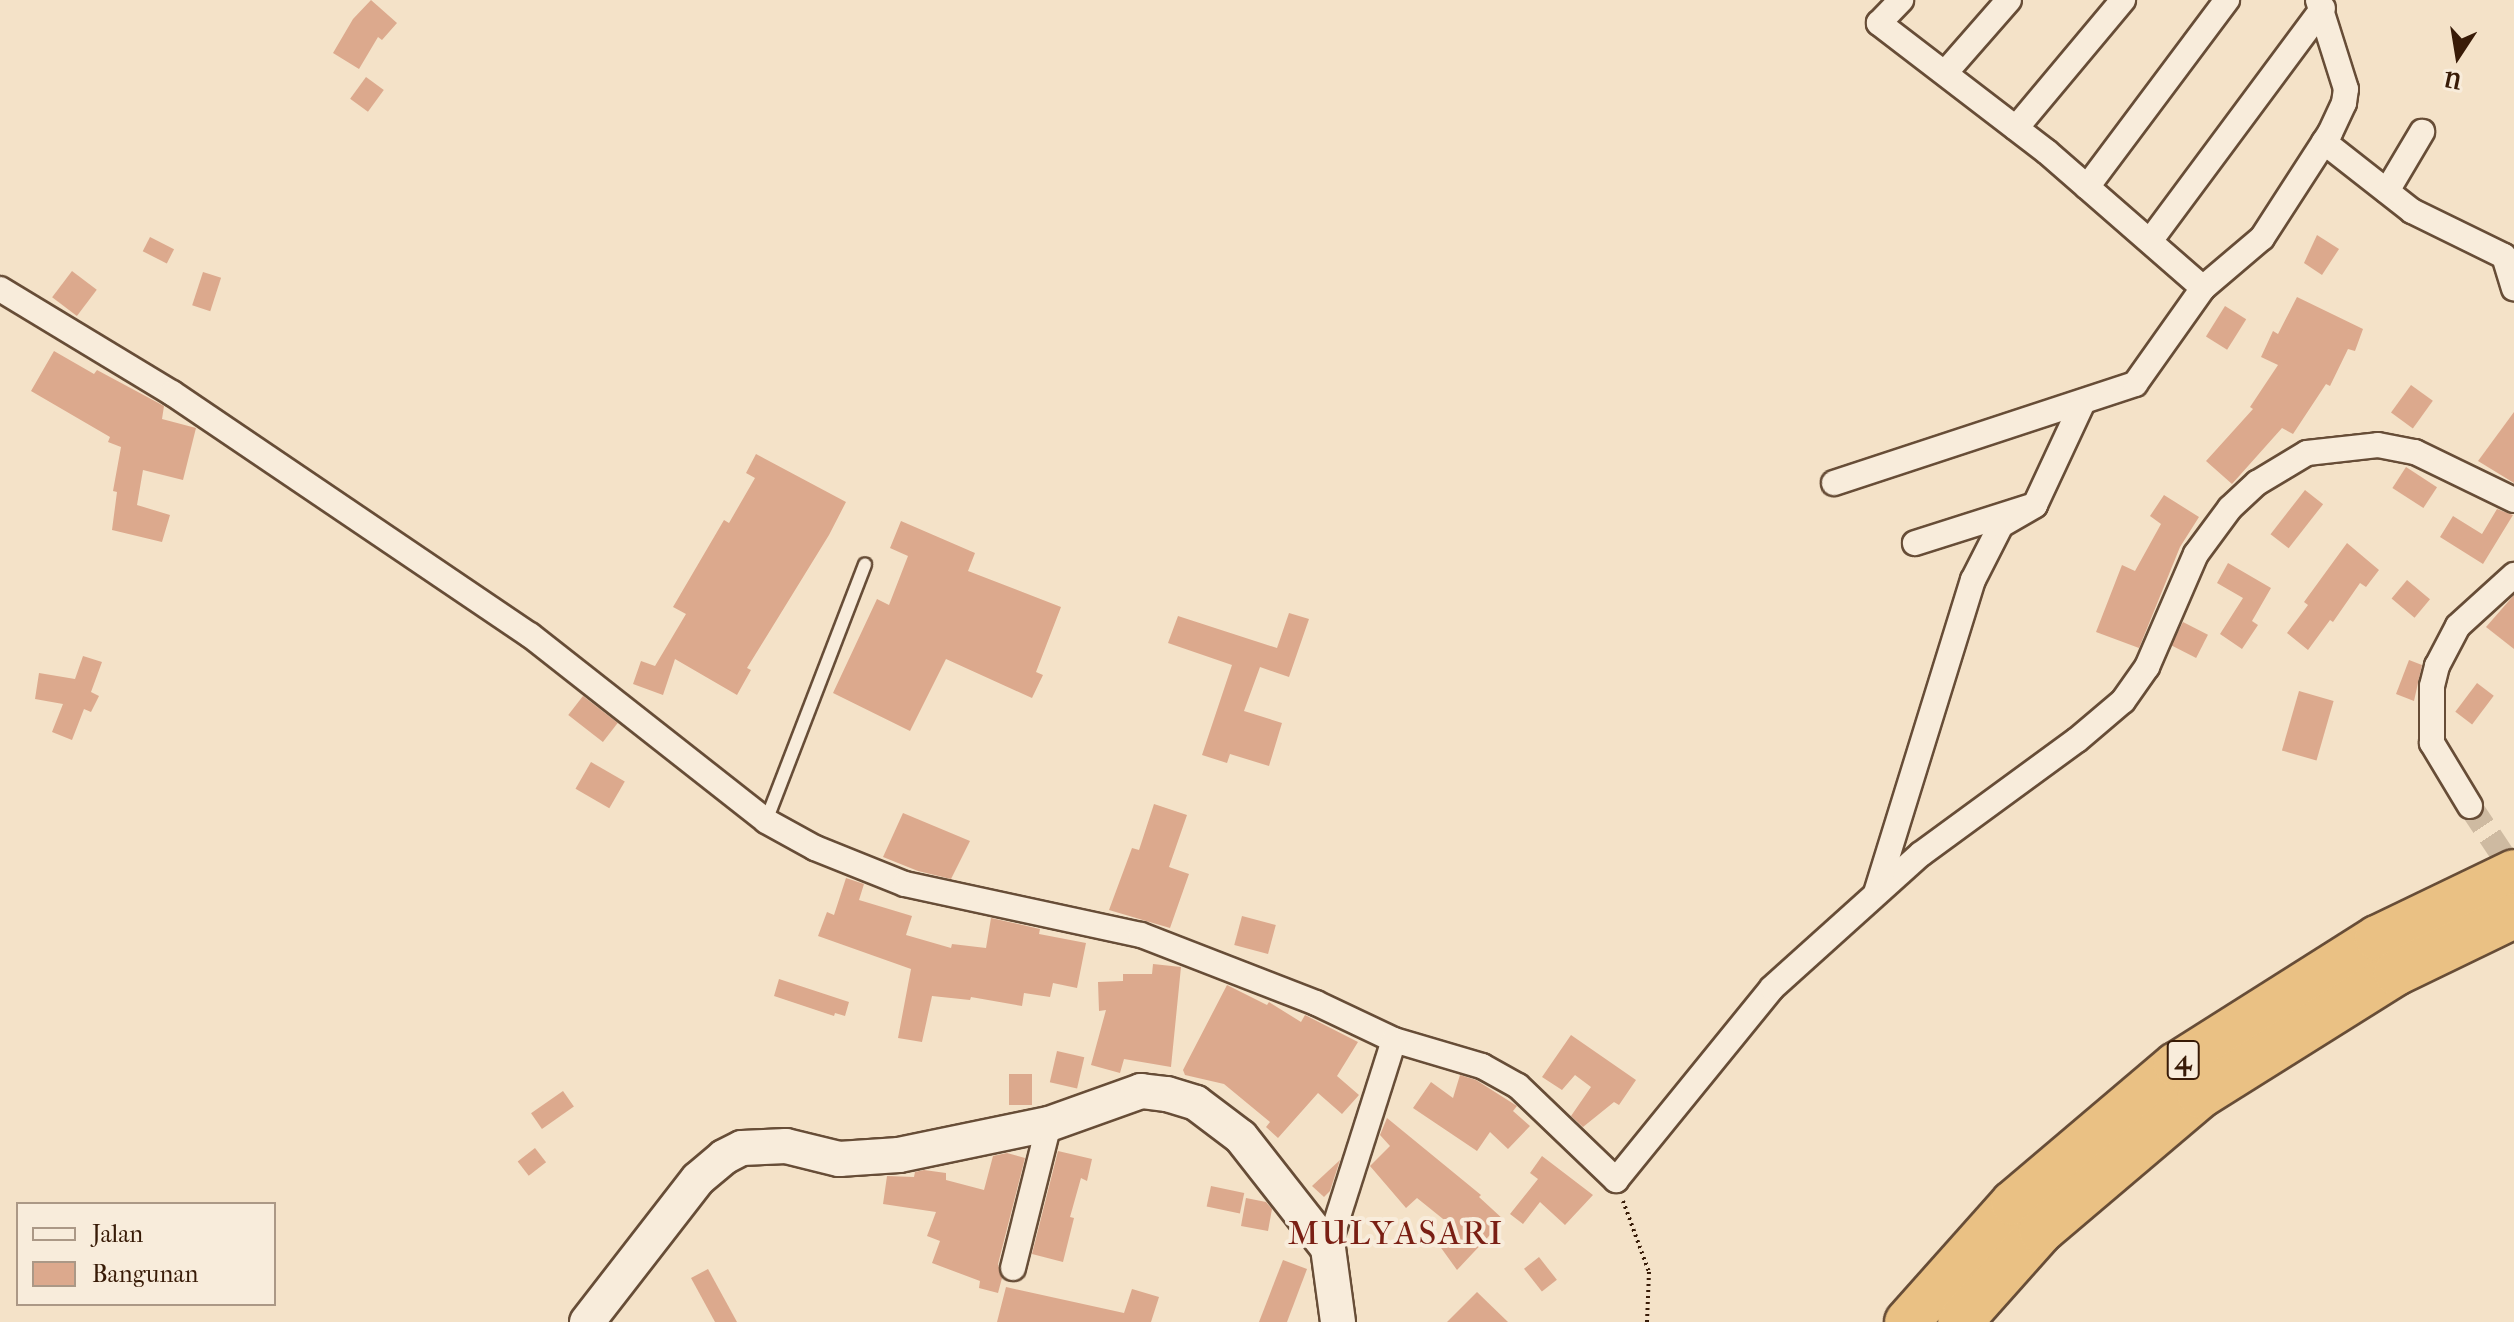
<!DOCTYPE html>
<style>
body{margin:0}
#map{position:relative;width:2514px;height:1322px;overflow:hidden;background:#f4e2c8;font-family:"IM FELL French Canon",serif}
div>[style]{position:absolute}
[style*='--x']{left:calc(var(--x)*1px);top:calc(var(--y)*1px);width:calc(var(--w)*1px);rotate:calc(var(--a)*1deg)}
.building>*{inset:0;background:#dca98d;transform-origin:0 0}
.minor-tunnel>*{height:24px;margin-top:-12px;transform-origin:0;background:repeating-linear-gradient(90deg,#cebaa1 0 24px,transparent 0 36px)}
.path>*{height:4px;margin-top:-2px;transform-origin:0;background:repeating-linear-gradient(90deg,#381b07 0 2px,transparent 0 6px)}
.roads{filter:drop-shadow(2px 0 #674d37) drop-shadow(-2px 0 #674d37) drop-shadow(0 2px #674d37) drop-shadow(0 -2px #674d37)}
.service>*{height:12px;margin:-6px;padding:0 6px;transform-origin:6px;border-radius:6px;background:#f8ecdb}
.minor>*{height:24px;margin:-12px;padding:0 12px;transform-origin:12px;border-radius:12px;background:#f8ecdb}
.secondary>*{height:34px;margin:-17px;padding:0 17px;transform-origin:17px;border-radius:17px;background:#f8ecdb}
.motorway>*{height:44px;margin:-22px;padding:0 22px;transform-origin:22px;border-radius:22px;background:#eac184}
span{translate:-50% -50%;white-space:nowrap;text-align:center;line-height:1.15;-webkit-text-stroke:8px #f8ecdb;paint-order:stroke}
.shield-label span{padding:2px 6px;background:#f8ecdb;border:2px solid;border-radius:6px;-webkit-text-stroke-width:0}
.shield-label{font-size:28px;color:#381b07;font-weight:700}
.quarter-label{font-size:34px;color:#7a1f14;letter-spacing:2px}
.legend{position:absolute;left:16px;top:1202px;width:260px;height:104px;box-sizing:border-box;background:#f8ecdb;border:2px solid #ab9886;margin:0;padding:10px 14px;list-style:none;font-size:24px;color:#381b07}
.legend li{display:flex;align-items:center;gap:16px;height:40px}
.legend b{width:40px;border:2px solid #ab9886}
.north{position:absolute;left:2418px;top:16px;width:80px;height:80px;-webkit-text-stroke:6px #f8ecdb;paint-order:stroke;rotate:192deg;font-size:22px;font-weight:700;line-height:32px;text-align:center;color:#381b07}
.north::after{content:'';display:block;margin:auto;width:28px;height:36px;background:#381b07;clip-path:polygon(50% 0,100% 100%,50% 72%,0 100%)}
</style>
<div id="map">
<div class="building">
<i style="clip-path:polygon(371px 0,397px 23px,382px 40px,378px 37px,359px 69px,333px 53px,353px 19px)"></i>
<i style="left:366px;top:77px;width:22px;height:27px;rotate:36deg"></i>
<i style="clip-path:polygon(2317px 235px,2339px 249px,2322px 275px,2304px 263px)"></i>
<i style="left:150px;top:237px;width:27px;height:16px;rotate:27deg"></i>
<i style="left:72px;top:271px;width:31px;height:33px;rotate:37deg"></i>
<i style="left:203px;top:272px;width:19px;height:35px;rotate:18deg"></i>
<i style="clip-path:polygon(2297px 297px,2363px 329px,2355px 351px,2348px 349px,2330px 386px,2326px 384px,2293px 434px,2282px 428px,2232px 484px,2206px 461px,2253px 409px,2250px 407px,2278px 365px,2261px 357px,2273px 331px,2278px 334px)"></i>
<i style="left:2225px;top:306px;width:25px;height:36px;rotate:32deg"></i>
<i style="clip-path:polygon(54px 351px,94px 374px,97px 370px,164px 406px,162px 419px,196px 428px,183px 480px,143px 470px,137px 505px,170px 515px,162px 542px,112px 530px,117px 492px,113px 491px,121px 447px,108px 442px,110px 437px,31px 391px)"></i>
<i style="left:2411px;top:385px;width:27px;height:34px;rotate:36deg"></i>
<i style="clip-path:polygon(2514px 412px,2514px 483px,2478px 461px)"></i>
<i style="clip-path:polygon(756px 454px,846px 502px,829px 535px,747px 668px,751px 670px,737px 695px,675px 659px,663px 695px,633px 684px,641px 661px,655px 666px,686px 614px,673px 607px,724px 520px,729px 523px,755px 478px,746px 473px)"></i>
<i style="left:2406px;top:467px;width:37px;height:25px;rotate:33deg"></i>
<i style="left:2305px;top:490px;width:23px;height:56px;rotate:38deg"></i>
<i style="clip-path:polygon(2164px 495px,2199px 517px,2180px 547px,2139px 648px,2096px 632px,2122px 565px,2135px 571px,2161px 524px,2150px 516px)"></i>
<i style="clip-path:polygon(2497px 509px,2513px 515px,2483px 564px,2440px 537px,2453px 516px,2482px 534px)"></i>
<i style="clip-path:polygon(901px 521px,975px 553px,968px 571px,1061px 607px,1036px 672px,1043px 675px,1032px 698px,946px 659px,910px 731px,833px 693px,877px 599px,889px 605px,908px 556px,890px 548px)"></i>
<i style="clip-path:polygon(2347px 543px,2379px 570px,2366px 587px,2360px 583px,2333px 622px,2330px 620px,2308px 650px,2287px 633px,2308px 605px,2304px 602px)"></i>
<i style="clip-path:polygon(2228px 563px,2271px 588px,2252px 621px,2258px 625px,2242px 649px,2220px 634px,2243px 598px,2217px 583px)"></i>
<i style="left:2407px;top:580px;width:30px;height:24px;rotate:40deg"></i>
<i style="clip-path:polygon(2514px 595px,2514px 649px,2486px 627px)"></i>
<i style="clip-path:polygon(1289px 613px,1309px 619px,1289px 677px,1260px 667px,1244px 711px,1282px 723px,1269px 766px,1230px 754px,1227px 763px,1202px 755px,1232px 665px,1168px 643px,1178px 616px,1277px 648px)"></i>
<i style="left:2183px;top:622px;width:28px;height:26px;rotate:27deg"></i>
<i style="clip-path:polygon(83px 656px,102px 662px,91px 692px,99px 696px,91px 712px,84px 709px,72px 740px,52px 732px,63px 704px,35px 699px,39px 673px,75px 679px)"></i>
<i style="clip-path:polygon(2409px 660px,2422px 665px,2414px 701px,2396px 694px)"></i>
<i style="left:2477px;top:683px;width:21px;height:36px;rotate:37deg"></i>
<i style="left:2299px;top:691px;width:36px;height:62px;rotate:16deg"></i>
<i style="left:583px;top:696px;width:44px;height:24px;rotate:38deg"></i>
<i style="left:591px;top:762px;width:39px;height:31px;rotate:30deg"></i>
<i style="clip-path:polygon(1154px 804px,1187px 815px,1169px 867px,1189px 874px,1170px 928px,1109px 910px,1132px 848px,1139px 850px)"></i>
<i style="clip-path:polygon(903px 813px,970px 841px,951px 879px,918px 871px,883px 857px)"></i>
<i style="clip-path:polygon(846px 878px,864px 884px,859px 900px,912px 916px,906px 935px,951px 948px,952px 944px,986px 948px,991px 918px,1040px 929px,1039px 934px,1086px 943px,1077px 988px,1053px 983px,1050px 997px,1024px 993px,1022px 1006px,971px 997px,970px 1000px,932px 996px,922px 1042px,898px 1038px,911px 969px,818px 936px,827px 912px,834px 915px)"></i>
<i style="left:1242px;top:916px;width:35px;height:30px;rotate:15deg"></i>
<i style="clip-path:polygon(1153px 964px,1181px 967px,1171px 1067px,1124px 1059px,1120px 1073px,1091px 1065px,1106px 1010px,1099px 1011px,1098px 982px,1123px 981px,1123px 974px,1152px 974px)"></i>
<i style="clip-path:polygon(779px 979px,849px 1002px,845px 1016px,835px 1013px,834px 1016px,774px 996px)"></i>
<i style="clip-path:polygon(1227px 985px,1267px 1005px,1269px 1002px,1301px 1022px,1305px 1015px,1358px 1042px,1337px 1076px,1359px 1095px,1342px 1114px,1318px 1093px,1278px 1138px,1266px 1127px,1270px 1122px,1224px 1084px,1185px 1075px,1183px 1070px)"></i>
<i style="clip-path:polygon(1571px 1035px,1636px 1080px,1619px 1105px,1614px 1102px,1583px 1127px,1571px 1116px,1591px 1087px,1575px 1075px,1562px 1090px,1542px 1077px)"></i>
<i style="left:1057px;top:1051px;width:28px;height:32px;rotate:13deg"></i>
<i style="left:1009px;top:1074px;width:23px;height:31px"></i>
<i style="clip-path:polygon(1460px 1075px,1476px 1080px,1517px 1106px,1513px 1111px,1530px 1126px,1508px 1149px,1490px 1132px,1477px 1151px,1413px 1108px,1431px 1082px,1453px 1098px)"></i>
<i style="left:563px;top:1091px;width:19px;height:39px;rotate:55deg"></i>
<i style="clip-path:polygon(1387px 1118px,1481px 1195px,1479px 1197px,1504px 1220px,1457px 1270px,1439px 1245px,1458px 1231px,1417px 1198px,1406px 1208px,1370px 1166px,1390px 1146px,1380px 1135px)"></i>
<i style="left:535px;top:1148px;width:18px;height:22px;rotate:52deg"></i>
<i style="clip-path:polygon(1058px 1151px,1092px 1159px,1087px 1181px,1081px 1178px,1070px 1217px,1074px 1218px,1063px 1262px,1032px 1254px)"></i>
<i style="clip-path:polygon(1007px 1153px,1025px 1158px,998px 1264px,1002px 1278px,998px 1293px,979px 1288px,980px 1281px,932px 1263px,940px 1241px,927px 1236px,936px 1212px,883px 1204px,887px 1176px,914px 1177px,915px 1172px,924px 1170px,946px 1173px,946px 1180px,984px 1190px,993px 1156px)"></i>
<i style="clip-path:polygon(1542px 1156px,1593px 1195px,1565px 1225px,1540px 1202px,1523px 1224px,1510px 1214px,1538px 1179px,1530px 1173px)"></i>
<i style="clip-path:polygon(1340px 1160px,1330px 1191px,1324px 1197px,1312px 1186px)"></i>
<i style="left:1211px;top:1186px;width:34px;height:21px;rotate:12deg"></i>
<i style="clip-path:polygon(1246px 1198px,1266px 1202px,1272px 1209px,1268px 1231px,1241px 1226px)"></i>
<i style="left:1539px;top:1257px;width:29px;height:19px;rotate:52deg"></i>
<i style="clip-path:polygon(1283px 1260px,1307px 1269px,1287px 1322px,1259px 1322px)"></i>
<i style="clip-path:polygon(708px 1269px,737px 1322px,715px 1322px,691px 1278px)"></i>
<i style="clip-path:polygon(1006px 1287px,1124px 1313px,1132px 1289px,1159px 1297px,1151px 1322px,997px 1322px)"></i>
<i style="clip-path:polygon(1477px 1292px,1508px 1322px,1447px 1322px)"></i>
</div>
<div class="minor-tunnel">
<i style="--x:2470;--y:806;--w:79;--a:56.3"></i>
</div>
<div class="path">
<i style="--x:1623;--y:1201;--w:76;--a:69.9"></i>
<i style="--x:1649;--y:1272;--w:50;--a:92.3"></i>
</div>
<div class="roads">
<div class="service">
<i style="--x:766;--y:821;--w:275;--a:-68.9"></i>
</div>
<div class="minor">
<i style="--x:1945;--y:73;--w:97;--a:-48.8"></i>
<i style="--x:2016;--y:128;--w:167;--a:-50.1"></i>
<i style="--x:2324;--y:142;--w:112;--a:38.1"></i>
<i style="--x:2412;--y:211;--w:102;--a:26.1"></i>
<i style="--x:2504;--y:256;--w:34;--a:73"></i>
<i style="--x:2087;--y:187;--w:234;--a:-53.2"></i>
<i style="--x:2387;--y:191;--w:69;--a:-59.3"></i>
<i style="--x:2150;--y:241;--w:290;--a:-53.4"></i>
<i style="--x:2203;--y:288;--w:77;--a:-40.3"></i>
<i style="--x:2262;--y:238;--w:125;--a:-57.1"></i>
<i style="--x:2330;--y:133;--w:33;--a:-65"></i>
<i style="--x:2344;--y:103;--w:14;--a:-82"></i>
<i style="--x:2346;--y:89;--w:93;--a:-107.5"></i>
<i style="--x:0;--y:289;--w:201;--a:31.2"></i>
<i style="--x:172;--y:393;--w:432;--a:34.1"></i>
<i style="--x:530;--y:635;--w:300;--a:38.2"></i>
<i style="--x:766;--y:821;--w:56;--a:28.9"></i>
<i style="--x:815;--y:848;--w:97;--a:21.8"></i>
<i style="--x:905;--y:884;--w:241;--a:12.2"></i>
<i style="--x:1141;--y:935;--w:188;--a:21.2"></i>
<i style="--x:1316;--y:1003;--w:86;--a:25.4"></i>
<i style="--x:1394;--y:1040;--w:92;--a:16.5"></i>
<i style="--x:1482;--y:1066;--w:41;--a:29.1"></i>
<i style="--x:1518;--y:1086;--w:136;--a:43.8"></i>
<i style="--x:1616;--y:1180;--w:247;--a:-50.9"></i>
<i style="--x:1772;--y:988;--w:200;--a:-42"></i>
<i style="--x:1921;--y:854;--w:193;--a:-36.2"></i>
<i style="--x:2077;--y:740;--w:60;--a:-40.3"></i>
<i style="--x:2123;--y:701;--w:42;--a:-54.8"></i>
<i style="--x:2147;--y:667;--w:123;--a:-66.6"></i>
<i style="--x:2196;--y:554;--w:57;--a:-53.5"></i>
<i style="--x:2230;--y:508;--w:37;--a:-43"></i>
<i style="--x:2257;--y:483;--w:58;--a:-31"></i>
<i style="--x:2307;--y:453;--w:71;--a:-6.4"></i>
<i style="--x:2378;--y:445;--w:38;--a:11"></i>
<i style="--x:2415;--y:452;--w:110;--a:25.9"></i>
<i style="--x:1834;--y:483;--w:317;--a:-18.2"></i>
<i style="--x:2135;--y:384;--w:118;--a:-54.7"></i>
<i style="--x:2203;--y:288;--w:207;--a:-138.9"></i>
<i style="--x:2047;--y:152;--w:212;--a:-142.5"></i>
<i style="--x:1879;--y:23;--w:32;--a:-46"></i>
<i style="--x:2035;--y:505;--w:111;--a:-65"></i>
<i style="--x:2470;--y:806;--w:74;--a:-121.1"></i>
<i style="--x:2432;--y:743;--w:57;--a:-90"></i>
<i style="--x:2432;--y:686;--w:21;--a:-76"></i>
<i style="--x:2437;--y:666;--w:45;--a:-62.3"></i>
<i style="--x:2458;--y:626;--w:76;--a:-42.3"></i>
<i style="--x:1876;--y:893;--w:328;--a:-72.8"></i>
<i style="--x:1973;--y:580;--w:62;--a:-63"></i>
<i style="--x:2001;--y:525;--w:39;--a:-30"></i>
<i style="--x:2035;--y:505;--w:126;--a:162.4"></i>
<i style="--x:1328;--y:1248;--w:218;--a:-72.4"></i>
<i style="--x:1013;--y:1268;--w:148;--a:-76"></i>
</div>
<div class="secondary">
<i style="--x:587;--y:1322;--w:181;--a:-52.2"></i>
<i style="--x:698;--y:1179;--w:34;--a:-40"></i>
<i style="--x:724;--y:1157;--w:20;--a:-27"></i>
<i style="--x:742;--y:1148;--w:44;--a:-2.6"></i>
<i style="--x:786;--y:1146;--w:55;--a:13.8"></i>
<i style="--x:839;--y:1159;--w:60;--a:-3.8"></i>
<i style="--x:899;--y:1155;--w:153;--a:-11.7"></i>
<i style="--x:1049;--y:1124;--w:98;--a:-19.7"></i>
<i style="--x:1141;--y:1091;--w:26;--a:7"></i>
<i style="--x:1167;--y:1094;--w:30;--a:17"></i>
<i style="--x:1196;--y:1103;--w:56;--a:37.1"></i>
<i style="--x:1241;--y:1137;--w:141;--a:51.9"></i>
<i style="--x:1328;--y:1248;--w:75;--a:82.3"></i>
</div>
<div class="motorway">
<i style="--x:1907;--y:1322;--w:159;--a:-48.3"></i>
<i style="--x:2013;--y:1203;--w:214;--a:-40.3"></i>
<i style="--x:2176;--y:1065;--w:238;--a:-32.3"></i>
<i style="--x:2377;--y:938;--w:152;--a:-25.7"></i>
<i style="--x:1960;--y:1322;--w:122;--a:-48.3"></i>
<i style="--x:2041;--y:1231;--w:209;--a:-40.3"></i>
<i style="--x:2200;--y:1096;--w:231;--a:-32.1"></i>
<i style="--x:2396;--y:973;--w:131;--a:-25.8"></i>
</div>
</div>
<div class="shield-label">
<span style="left:2183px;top:1060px">4</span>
</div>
<div class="quarter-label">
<span style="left:1396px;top:1234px">MULYASARI</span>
</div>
<ul class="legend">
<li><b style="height:10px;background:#f8ecdb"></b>Jalan</li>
<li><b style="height:22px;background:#dca98d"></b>Bangunan</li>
</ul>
<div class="north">U</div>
</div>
